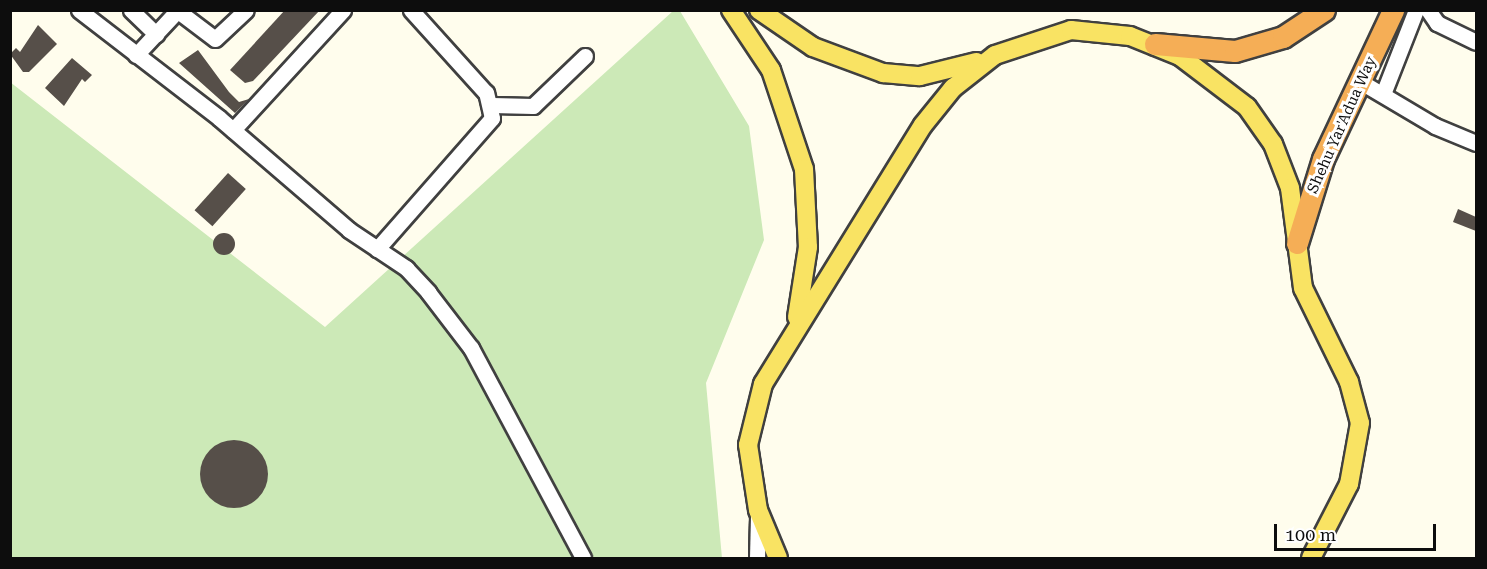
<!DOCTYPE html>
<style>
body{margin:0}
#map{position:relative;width:1487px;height:569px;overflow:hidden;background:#fffded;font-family:"Roboto Serif",serif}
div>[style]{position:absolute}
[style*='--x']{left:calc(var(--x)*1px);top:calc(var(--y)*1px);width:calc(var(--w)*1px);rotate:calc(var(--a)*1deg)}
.green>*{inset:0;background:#cce9b7}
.building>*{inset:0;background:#564f49;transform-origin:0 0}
.round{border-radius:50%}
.roads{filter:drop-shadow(2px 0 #404040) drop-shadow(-2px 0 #404040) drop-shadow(0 2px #404040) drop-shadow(0 -2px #404040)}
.minor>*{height:15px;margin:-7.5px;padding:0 7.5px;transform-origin:7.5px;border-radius:7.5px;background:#fff}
.major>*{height:18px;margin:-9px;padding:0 9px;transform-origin:9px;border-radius:9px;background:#f9e363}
.highway>*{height:21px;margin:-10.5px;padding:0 10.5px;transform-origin:10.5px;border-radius:10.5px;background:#f5ae56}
span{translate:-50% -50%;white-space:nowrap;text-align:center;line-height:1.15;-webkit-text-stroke:6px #fff;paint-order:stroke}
.street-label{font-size:15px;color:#0d0d0d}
.frame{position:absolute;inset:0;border:12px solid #0d0d0d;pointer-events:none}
.scale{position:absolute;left:1274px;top:524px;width:162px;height:27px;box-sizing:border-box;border:3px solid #0d0d0d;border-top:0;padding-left:8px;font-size:18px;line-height:21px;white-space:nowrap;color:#0d0d0d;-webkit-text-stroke:4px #fff;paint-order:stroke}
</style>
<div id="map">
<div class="green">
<i style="clip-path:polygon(673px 11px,680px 11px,749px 126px,764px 240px,706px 383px,722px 558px,11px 558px,10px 82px,325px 327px)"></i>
</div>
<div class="building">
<i style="clip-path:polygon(285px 10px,320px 10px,253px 81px,245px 83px,230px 70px)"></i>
<i style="clip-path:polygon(38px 25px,57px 44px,29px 72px,23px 72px,10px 54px,16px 48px,20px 52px)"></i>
<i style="clip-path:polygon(198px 50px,229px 92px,239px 102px,249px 99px,235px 113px,179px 63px)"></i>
<i style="clip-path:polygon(72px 58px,92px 75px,85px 82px,82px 79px,64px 106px,45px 88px)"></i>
<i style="left:228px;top:173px;width:24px;height:50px;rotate:42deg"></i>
<i style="clip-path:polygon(1458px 209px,1476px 217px,1476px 231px,1453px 222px)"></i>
<i class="round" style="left:213px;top:233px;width:22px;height:22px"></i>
<i class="round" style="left:200px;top:440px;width:68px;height:68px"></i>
</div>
<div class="roads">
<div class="minor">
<i style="--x:79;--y:10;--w:177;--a:37.6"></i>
<i style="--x:219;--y:118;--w:172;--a:40.7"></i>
<i style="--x:349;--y:230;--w:69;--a:33.7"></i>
<i style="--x:406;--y:268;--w:33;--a:47"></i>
<i style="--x:428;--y:292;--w:71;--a:52.5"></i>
<i style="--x:471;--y:348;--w:238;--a:61.9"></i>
<i style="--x:131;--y:10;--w:35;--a:44"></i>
<i style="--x:1428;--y:10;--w:16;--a:55"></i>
<i style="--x:1437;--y:23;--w:43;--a:26"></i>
<i style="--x:178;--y:11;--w:46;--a:37.1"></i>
<i style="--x:215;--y:39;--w:42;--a:-43.1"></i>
<i style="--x:136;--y:55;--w:62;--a:-47"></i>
<i style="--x:1361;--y:82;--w:86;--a:30.7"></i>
<i style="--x:1435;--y:126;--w:44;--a:22.5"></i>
<i style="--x:1383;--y:94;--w:90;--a:-68.6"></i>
<i style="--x:492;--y:105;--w:41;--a:1.4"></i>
<i style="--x:533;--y:106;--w:72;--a:-43.9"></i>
<i style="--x:233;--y:130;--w:163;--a:-47.5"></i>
<i style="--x:377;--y:249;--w:174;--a:-48.7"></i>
<i style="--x:492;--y:118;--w:26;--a:-103"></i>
<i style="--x:486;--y:93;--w:112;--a:-132.1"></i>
<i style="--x:757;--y:558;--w:42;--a:-88.6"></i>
</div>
<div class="major">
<i style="--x:731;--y:10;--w:72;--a:56.3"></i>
<i style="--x:771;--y:70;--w:104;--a:71.6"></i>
<i style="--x:804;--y:169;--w:78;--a:87.1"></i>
<i style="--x:808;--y:247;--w:71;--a:98.9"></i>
<i style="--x:759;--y:10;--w:65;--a:34.4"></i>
<i style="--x:813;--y:47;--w:75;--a:20.4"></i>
<i style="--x:883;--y:73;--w:37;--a:5"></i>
<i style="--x:920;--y:76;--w:58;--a:-14"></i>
<i style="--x:778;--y:558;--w:52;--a:-112.6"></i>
<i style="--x:758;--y:510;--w:66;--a:-98.7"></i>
<i style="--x:748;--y:445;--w:63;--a:-76.2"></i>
<i style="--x:763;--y:384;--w:304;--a:-58.3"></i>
<i style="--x:923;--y:125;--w:48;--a:-51"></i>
<i style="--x:953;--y:88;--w:53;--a:-38.2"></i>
<i style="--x:995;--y:55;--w:80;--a:-18.2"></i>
<i style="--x:1071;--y:30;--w:59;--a:5.8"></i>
<i style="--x:1130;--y:36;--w:54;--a:21.8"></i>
<i style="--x:1180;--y:56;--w:84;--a:37.3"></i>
<i style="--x:1247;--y:107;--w:45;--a:54.9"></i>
<i style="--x:1273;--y:144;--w:47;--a:68.9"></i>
<i style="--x:1290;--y:188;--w:101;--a:82.6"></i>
<i style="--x:1303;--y:288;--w:105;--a:63.9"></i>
<i style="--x:1349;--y:382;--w:42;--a:75"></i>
<i style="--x:1360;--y:423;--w:62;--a:100.2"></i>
<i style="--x:1349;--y:484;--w:83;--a:117.2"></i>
</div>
<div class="highway">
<i style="--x:1155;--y:44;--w:80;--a:5"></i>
<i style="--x:1235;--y:51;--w:50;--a:-16.3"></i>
<i style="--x:1283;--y:37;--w:49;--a:-33.4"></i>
<i style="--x:1297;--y:243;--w:88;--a:-72.8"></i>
<i style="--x:1323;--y:159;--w:165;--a:-64.8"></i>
</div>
</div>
<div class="street-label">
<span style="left:1342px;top:125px;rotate:-66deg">Shehu Yar'Adua Way</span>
</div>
<div class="frame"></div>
<div class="scale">100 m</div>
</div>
